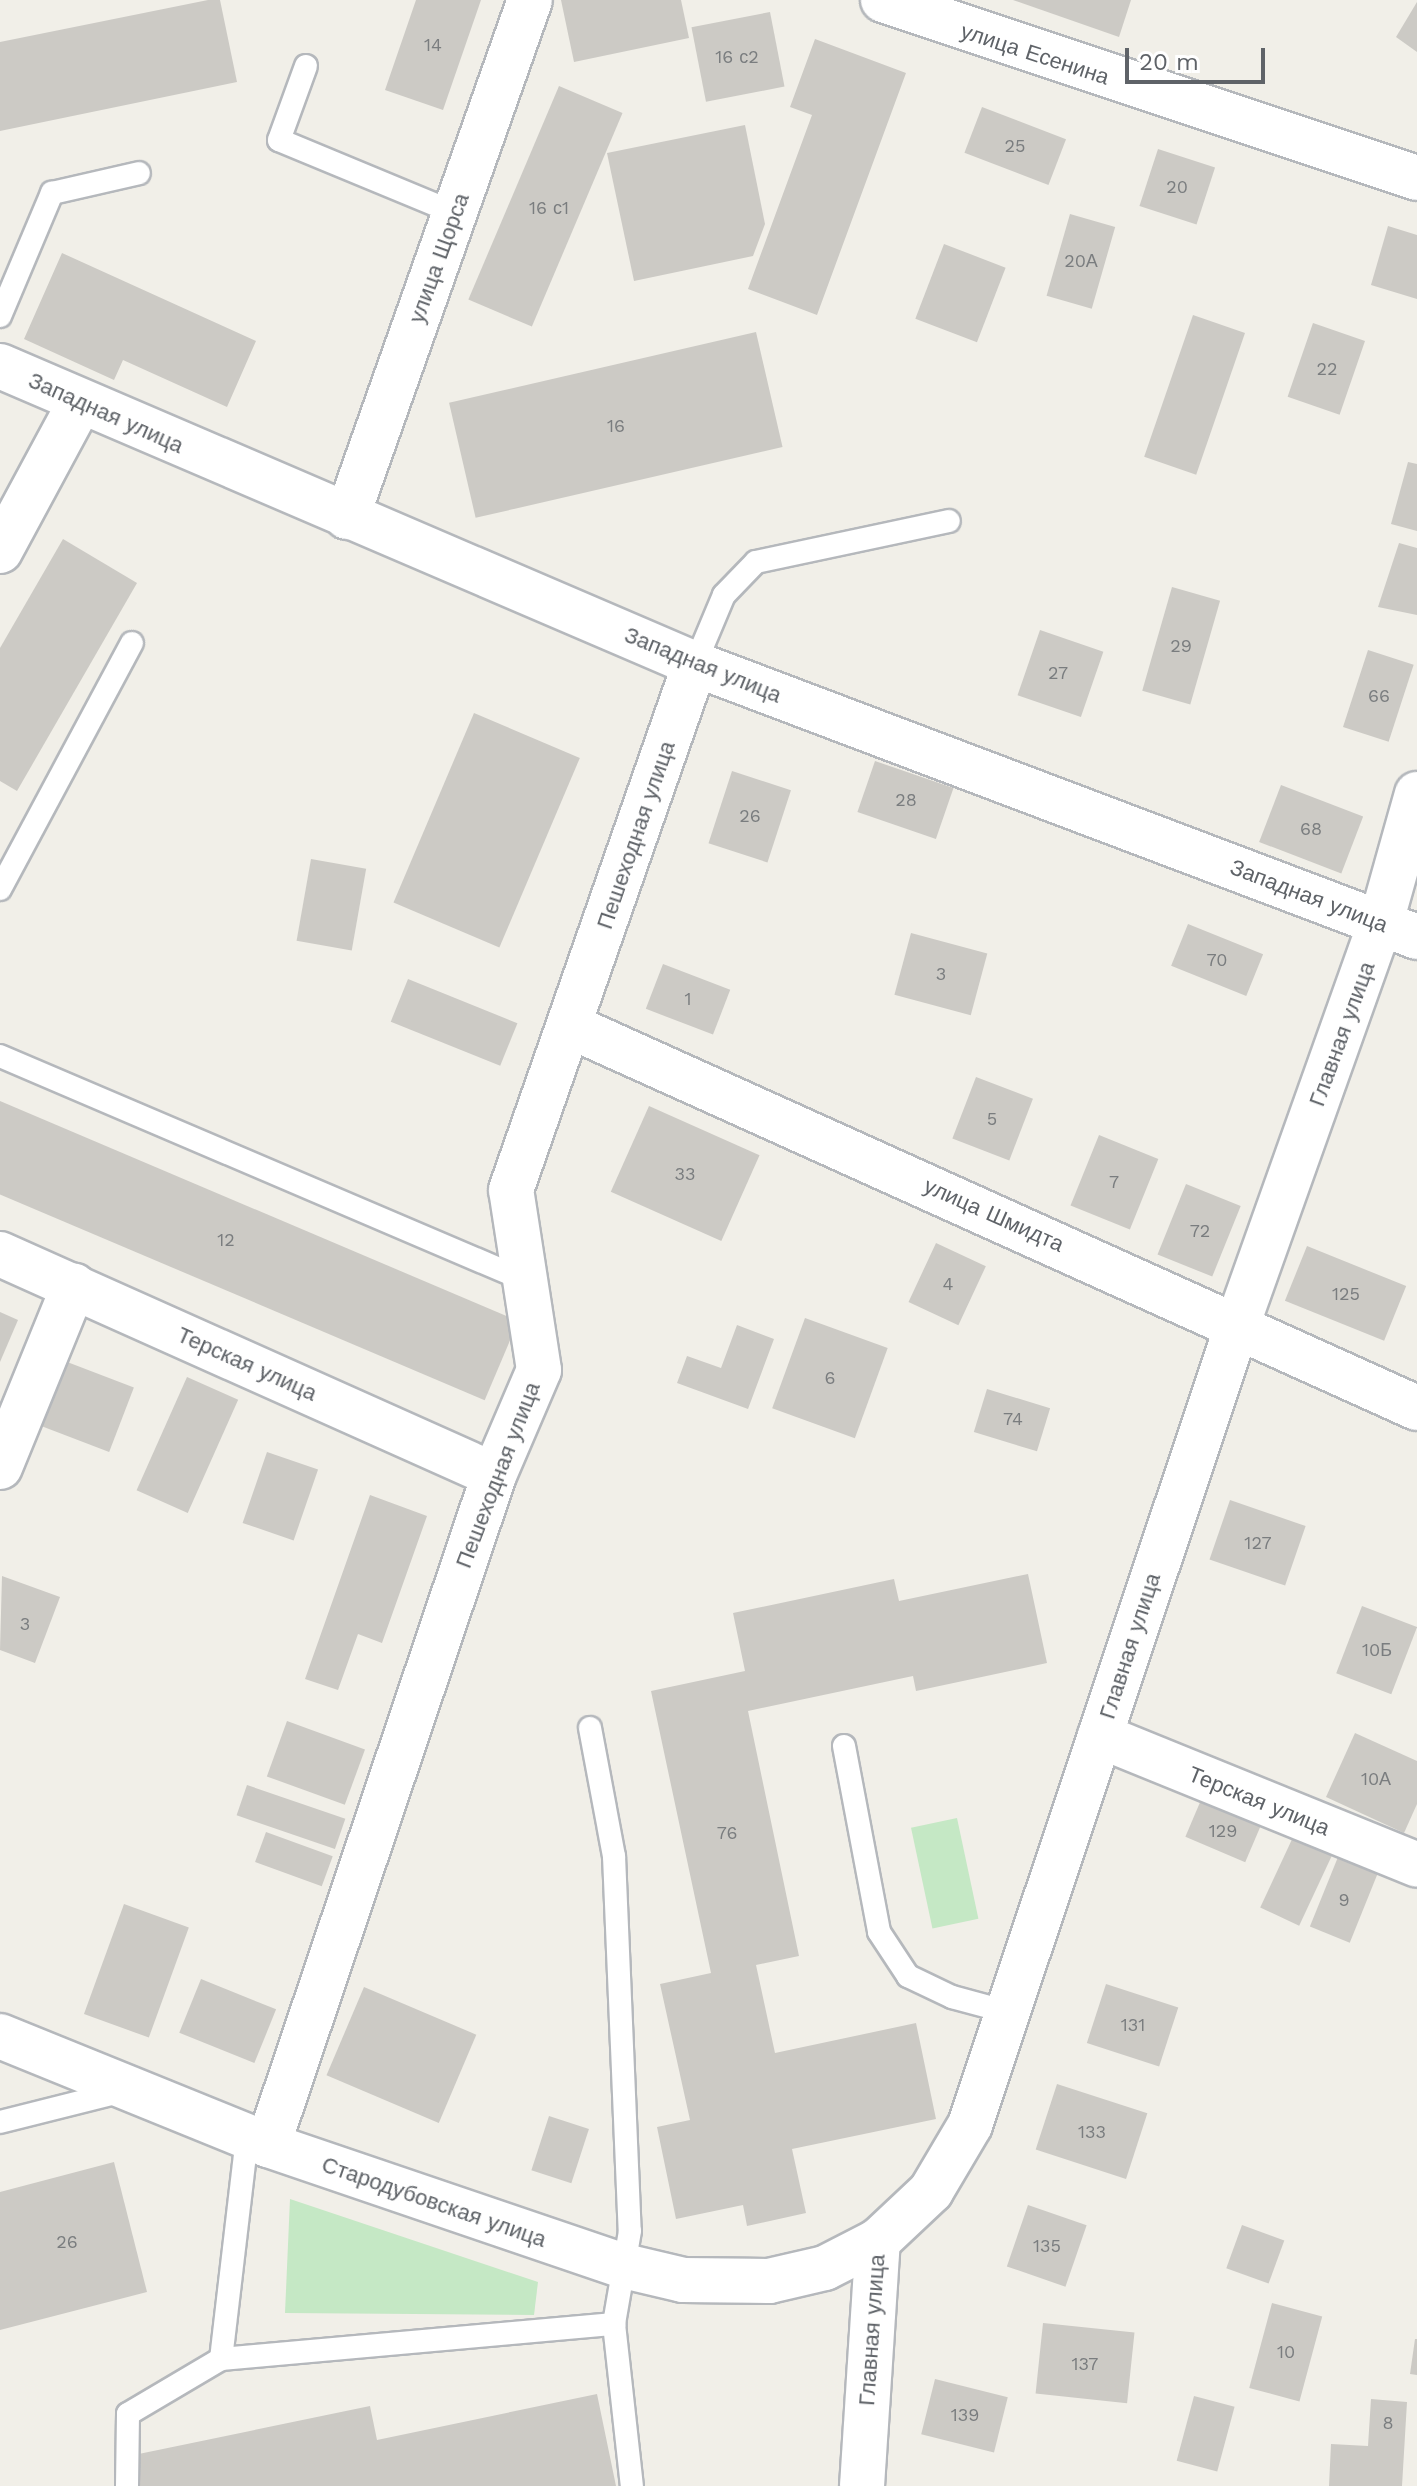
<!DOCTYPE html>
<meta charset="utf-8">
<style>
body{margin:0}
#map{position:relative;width:1417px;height:2486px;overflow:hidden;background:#f1efe8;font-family:"Work Sans",sans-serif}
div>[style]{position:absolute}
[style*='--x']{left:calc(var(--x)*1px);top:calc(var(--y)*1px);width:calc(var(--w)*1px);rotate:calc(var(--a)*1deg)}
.green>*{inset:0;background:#c5e8c5;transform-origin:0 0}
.building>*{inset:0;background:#cccac5;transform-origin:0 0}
.roads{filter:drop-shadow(2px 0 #b5b8bc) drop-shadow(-2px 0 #b5b8bc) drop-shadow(0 2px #b5b8bc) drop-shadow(0 -2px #b5b8bc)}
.lane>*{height:22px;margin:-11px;padding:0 11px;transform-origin:11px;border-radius:11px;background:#fff}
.street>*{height:44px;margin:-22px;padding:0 22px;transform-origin:22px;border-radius:22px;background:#fff}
span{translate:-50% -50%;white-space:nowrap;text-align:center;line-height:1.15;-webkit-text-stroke:6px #fff;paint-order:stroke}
.number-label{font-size:18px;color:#7a7d7f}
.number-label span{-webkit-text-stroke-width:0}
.street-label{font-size:22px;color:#5f6368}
.scale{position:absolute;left:1125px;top:48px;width:140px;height:36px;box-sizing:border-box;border:4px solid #5f6368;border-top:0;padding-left:10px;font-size:24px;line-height:28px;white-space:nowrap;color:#5f6368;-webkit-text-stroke:6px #fff;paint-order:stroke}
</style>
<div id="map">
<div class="green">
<i style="left:957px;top:1818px;width:103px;height:47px;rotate:78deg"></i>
<i style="clip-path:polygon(290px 2199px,538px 2282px,534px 2315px,285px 2313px)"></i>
</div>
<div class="building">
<i style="clip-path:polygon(208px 0,220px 0,237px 82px,0 131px,0 42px)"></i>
<i style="clip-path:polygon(416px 0,481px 0,443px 110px,385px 90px)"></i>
<i style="clip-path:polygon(561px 0,681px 0,689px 38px,574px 62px)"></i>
<i style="clip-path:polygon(1013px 0,1131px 0,1119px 37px)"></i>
<i style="clip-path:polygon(1417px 2px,1417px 52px,1396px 37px)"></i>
<i style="left:770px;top:12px;width:76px;height:80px;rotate:79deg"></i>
<i style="clip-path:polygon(815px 39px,906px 73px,817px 315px,748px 289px,812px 115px,790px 107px)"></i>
<i style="left:559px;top:86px;width:69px;height:232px;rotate:23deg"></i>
<i style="left:982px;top:107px;width:90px;height:49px;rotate:21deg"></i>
<i style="clip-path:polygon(745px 125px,765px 224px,753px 256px,634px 281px,607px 153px)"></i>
<i style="left:1158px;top:149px;width:60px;height:60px;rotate:18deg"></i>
<i style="left:1070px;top:214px;width:47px;height:85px;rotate:16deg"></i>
<i style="clip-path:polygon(1388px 226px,1417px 235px,1417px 299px,1371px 285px)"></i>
<i style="left:944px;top:244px;width:66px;height:80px;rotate:21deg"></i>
<i style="clip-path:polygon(62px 253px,256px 341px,227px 407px,123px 360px,114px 380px,24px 339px)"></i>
<i style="left:1193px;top:315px;width:55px;height:150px;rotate:19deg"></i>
<i style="left:1313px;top:323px;width:55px;height:78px;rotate:19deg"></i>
<i style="left:756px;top:332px;width:118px;height:315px;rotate:77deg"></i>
<i style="clip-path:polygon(1408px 462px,1417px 464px,1417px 531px,1391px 524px)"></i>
<i style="clip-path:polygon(63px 539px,137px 583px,17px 791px,0 781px,0 648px)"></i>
<i style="clip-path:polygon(1399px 543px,1417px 548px,1417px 615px,1378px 607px)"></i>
<i style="left:1172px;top:587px;width:50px;height:108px;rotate:16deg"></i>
<i style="left:1040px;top:630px;width:67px;height:69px;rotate:19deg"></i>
<i style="left:1368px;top:650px;width:48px;height:81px;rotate:18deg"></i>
<i style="left:474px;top:713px;width:115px;height:206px;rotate:23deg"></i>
<i style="left:875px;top:761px;width:83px;height:54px;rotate:19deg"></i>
<i style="left:732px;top:771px;width:62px;height:76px;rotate:18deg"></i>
<i style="left:1281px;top:785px;width:88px;height:61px;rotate:21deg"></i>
<i style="left:311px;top:859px;width:56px;height:83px;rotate:10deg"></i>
<i style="left:1188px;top:924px;width:81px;height:45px;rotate:22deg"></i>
<i style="left:911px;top:933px;width:79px;height:64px;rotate:15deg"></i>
<i style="left:663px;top:964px;width:72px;height:48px;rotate:21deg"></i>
<i style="left:408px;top:979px;width:118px;height:46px;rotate:22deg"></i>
<i style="left:976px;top:1077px;width:61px;height:66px;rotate:21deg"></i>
<i style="left:0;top:1101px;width:563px;height:86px;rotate:23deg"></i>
<i style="left:649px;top:1106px;width:121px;height:94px;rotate:24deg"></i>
<i style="left:1099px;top:1135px;width:64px;height:76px;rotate:22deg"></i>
<i style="left:1186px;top:1184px;width:59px;height:76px;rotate:22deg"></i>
<i style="left:936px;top:1243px;width:55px;height:65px;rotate:25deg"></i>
<i style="left:1307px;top:1246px;width:107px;height:59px;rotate:22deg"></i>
<i style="clip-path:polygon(0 1312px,18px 1320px,0 1362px)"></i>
<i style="left:805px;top:1318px;width:88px;height:96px;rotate:20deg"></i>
<i style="clip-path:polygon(737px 1325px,774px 1339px,748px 1409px,677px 1383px,687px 1356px,721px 1368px)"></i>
<i style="left:62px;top:1360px;width:77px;height:69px;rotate:21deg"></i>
<i style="left:187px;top:1377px;width:56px;height:124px;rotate:24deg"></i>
<i style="left:987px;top:1389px;width:66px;height:45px;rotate:17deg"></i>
<i style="left:267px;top:1452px;width:54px;height:75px;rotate:19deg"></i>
<i style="clip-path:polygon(370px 1495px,427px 1516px,382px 1643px,358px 1634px,338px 1690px,305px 1679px)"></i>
<i style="left:1230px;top:1500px;width:80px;height:63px;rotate:19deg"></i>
<i style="clip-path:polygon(1028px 1574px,1047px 1663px,916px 1691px,913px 1676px,748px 1711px,799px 1956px,756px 1965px,775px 2053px,916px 2023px,936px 2119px,792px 2149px,806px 2213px,747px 2226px,743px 2205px,676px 2219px,657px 2127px,690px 2120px,660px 1984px,711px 1973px,651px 1691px,745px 1671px,733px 1613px,894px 1579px,899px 1601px)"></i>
<i style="clip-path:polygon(2px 1576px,60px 1597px,35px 1663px,0 1650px)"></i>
<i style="left:1362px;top:1606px;width:59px;height:72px;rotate:21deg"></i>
<i style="left:287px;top:1721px;width:83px;height:59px;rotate:20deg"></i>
<i style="clip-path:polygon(1355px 1733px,1417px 1761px,1417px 1804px,1404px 1833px,1326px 1797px)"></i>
<i style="left:247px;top:1785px;width:104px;height:32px;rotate:19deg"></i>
<i style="left:1201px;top:1800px;width:65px;height:40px;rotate:23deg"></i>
<i style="left:266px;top:1832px;width:71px;height:32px;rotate:20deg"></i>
<i style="left:1294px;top:1835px;width:43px;height:80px;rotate:25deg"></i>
<i style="left:1338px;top:1857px;width:43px;height:75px;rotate:22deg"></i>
<i style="left:124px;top:1904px;width:69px;height:117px;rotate:20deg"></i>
<i style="left:201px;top:1979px;width:81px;height:58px;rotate:22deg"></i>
<i style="left:1106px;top:1984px;width:76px;height:62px;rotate:18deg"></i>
<i style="left:364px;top:1987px;width:122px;height:96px;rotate:23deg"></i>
<i style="left:1057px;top:2084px;width:95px;height:69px;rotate:18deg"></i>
<i style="left:549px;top:2116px;width:42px;height:57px;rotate:18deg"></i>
<i style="clip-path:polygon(114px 2162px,147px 2292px,0 2330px,0 2192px)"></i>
<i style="left:1028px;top:2205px;width:62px;height:65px;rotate:19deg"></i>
<i style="left:1242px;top:2225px;width:45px;height:46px;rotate:20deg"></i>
<i style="left:1272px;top:2303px;width:52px;height:88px;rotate:15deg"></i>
<i style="left:1043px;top:2323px;width:92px;height:71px;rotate:6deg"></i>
<i style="clip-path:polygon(1415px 2339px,1417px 2339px,1417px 2375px,1410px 2374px)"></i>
<i style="left:935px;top:2379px;width:75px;height:57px;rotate:14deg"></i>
<i style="clip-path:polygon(597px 2394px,616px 2486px,135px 2486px,129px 2456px,370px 2406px,377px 2440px)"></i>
<i style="left:1194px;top:2396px;width:42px;height:67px;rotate:15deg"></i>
<i style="clip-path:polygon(1371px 2399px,1407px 2402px,1402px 2486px,1329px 2486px,1331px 2444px,1368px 2446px)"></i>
</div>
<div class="roads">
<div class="lane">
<i style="--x:306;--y:66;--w:79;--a:110"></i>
<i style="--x:279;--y:140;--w:191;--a:22.5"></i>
<i style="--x:0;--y:316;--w:134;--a:-67.1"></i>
<i style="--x:52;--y:193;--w:89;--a:-12.9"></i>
<i style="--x:695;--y:664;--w:75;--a:-67.2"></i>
<i style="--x:724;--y:595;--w:46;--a:-45.9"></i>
<i style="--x:756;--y:562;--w:197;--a:-12"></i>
<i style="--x:0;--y:889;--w:279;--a:-61.8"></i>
<i style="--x:0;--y:1056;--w:573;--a:23.12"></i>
<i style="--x:590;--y:1728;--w:130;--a:79.4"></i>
<i style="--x:614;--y:1856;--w:375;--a:87.6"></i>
<i style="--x:630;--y:2231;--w:94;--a:99.8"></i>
<i style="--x:614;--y:2324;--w:163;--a:83.7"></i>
<i style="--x:844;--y:1746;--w:189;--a:79.3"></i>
<i style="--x:879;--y:1932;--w:53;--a:56.6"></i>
<i style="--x:908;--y:1976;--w:49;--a:25.5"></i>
<i style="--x:952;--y:1997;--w:58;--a:15"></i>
<i style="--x:0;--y:2122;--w:127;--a:-14.1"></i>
<i style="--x:221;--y:2359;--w:225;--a:-83.3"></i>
<i style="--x:127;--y:2486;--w:72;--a:-89.2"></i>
<i style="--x:128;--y:2414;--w:108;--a:-30.6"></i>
<i style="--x:221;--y:2359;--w:395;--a:-5.1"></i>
</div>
<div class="street">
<i style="--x:883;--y:0;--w:563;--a:18.43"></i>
<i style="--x:0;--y:366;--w:756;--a:23.21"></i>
<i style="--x:695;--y:664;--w:772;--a:20.71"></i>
<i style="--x:347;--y:517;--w:548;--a:-70.51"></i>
<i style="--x:0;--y:551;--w:167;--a:-61.7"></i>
<i style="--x:570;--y:1026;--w:929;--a:24.28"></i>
<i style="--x:0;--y:1254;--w:541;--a:24.1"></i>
<i style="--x:0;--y:1467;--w:196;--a:-67.8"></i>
<i style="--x:1100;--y:1736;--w:342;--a:22.1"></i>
<i style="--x:0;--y:2036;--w:289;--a:22.1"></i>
<i style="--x:268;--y:2145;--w:376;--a:18.8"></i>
<i style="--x:624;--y:2266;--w:61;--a:13.3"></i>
<i style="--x:683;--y:2280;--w:86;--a:0.7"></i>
<i style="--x:769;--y:2281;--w:57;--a:-13.1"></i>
<i style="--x:825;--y:2268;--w:59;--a:-27"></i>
<i style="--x:268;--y:2145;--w:707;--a:-71.36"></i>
<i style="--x:494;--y:1475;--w:114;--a:-66.8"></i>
<i style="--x:539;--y:1370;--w:182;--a:-98.8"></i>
<i style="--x:511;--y:1190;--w:557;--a:-70.72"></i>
<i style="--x:862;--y:2486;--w:246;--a:-86.3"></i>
<i style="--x:878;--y:2241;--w:73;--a:-43.3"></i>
<i style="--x:931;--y:2191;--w:77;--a:-59.4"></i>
<i style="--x:970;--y:2125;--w:846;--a:-71.52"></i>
<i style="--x:1238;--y:1323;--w:426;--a:-70.4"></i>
<i style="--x:1381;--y:922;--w:133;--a:-74.3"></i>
</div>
</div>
<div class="number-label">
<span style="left:433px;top:45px">14</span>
<span style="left:737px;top:57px">16 с2</span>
<span style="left:1015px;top:146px">25</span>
<span style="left:1177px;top:187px">20</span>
<span style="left:549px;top:208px">16 с1</span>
<span style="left:1081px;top:261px">20А</span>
<span style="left:1327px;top:369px">22</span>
<span style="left:616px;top:426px">16</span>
<span style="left:1181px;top:646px">29</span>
<span style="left:1058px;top:673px">27</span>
<span style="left:1379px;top:696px">66</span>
<span style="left:906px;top:800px">28</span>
<span style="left:750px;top:816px">26</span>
<span style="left:1311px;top:829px">68</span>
<span style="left:1217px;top:960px">70</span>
<span style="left:941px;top:974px">3</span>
<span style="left:688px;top:999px">1</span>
<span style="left:992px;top:1119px">5</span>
<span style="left:685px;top:1174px">33</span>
<span style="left:1114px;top:1182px">7</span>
<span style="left:1200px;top:1231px">72</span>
<span style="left:226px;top:1240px">12</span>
<span style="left:948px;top:1284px">4</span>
<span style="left:1346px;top:1294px">125</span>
<span style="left:830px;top:1378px">6</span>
<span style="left:1013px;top:1419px">74</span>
<span style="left:1258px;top:1543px">127</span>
<span style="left:25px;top:1624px">3</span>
<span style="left:1377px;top:1650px">10Б</span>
<span style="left:1376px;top:1779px">10А</span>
<span style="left:1223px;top:1831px">129</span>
<span style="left:727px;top:1833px">76</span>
<span style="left:1344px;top:1900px">9</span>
<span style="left:1133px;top:2025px">131</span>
<span style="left:1092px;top:2132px">133</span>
<span style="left:67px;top:2242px">26</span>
<span style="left:1047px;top:2246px">135</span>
<span style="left:1286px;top:2352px">10</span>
<span style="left:1085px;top:2364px">137</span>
<span style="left:965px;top:2415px">139</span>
<span style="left:1388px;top:2423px">8</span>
</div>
<div class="street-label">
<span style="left:1035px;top:54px;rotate:18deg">улица Есенина</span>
<span style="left:439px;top:258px;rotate:-70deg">улица Щорса</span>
<span style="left:106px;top:413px;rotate:24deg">Западная улица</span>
<span style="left:703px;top:665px;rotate:22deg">Западная улица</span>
<span style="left:636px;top:835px;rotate:-71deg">Пешеходная улица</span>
<span style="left:1309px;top:896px;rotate:21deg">Западная улица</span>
<span style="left:1342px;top:1034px;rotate:-70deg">Главная улица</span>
<span style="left:994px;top:1215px;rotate:24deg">улица Шмидта</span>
<span style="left:247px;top:1364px;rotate:24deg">Терская улица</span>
<span style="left:498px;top:1475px;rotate:-69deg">Пешеходная улица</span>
<span style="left:1130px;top:1646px;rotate:-72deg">Главная улица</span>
<span style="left:1259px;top:1801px;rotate:22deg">Терская улица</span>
<span style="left:434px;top:2202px;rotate:19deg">Стародубовская улица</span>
<span style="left:872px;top:2330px;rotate:-86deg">Главная улица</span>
</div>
<div class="scale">20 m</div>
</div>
